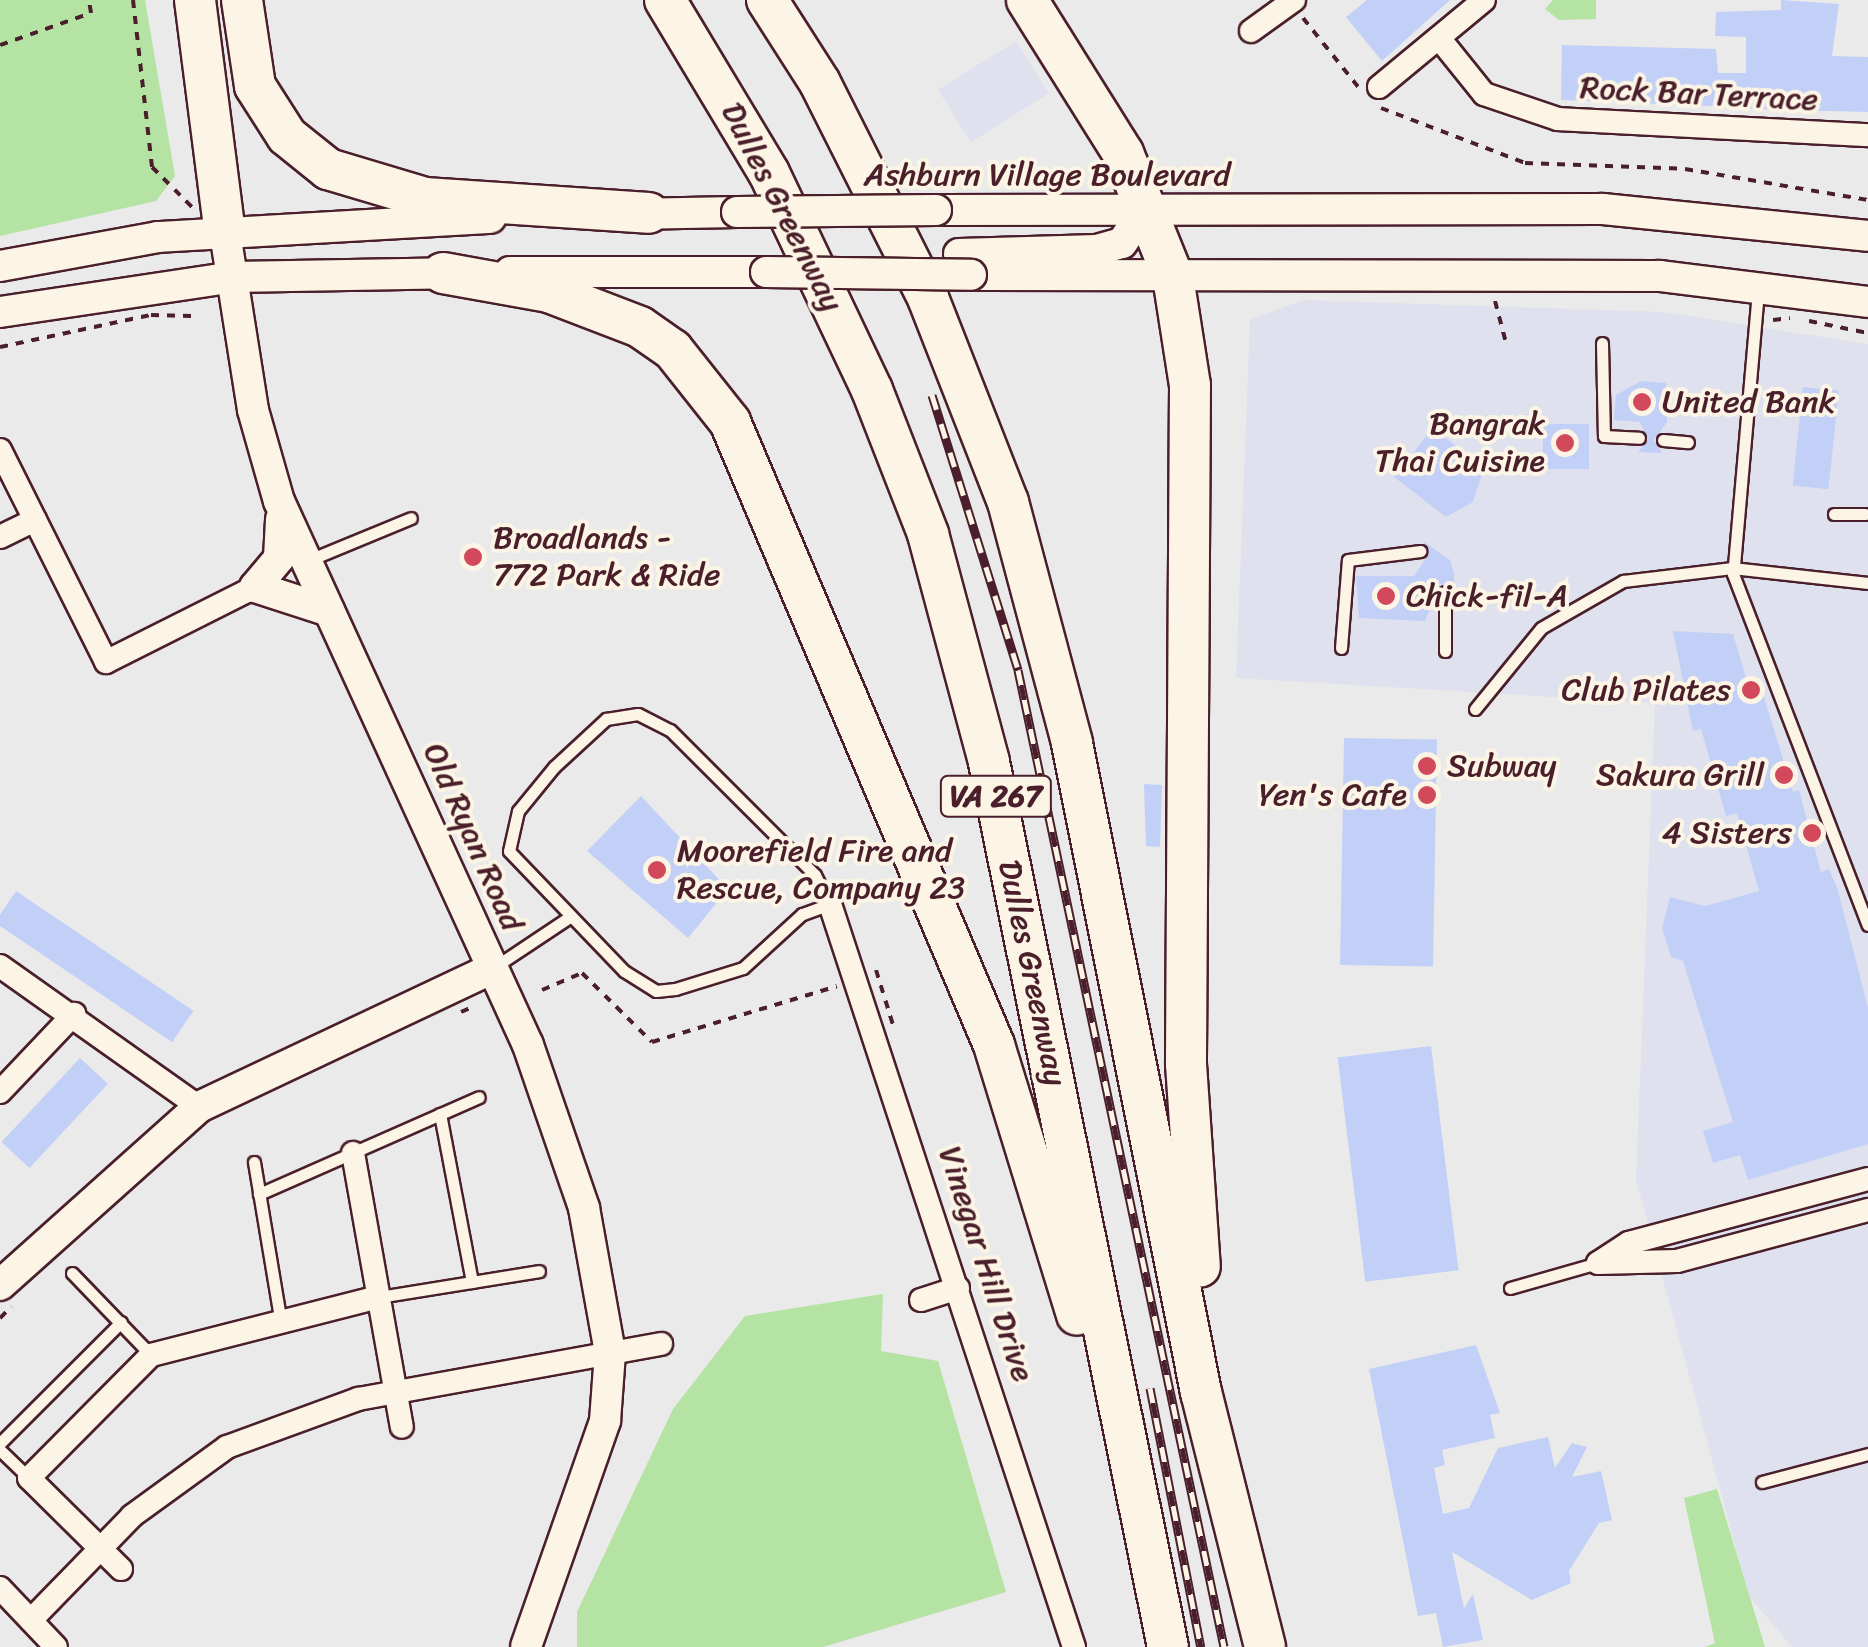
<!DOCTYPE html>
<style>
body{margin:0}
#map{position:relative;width:1868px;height:1647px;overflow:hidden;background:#ebeaea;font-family:Sriracha,sans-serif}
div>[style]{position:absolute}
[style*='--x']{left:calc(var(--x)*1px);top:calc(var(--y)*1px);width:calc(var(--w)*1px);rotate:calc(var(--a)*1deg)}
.built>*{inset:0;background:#dfe2ee;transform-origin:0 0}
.green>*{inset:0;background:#b4e3a3}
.building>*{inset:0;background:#c2d0f7;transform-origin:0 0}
.path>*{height:4px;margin-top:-2px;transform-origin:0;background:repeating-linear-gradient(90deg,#4a1f2b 0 8px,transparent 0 16px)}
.roads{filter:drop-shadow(2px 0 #4a1f2b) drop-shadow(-2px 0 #4a1f2b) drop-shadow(0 2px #4a1f2b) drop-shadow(0 -2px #4a1f2b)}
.lane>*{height:11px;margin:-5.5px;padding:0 5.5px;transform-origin:5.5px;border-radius:5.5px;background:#fcf5e5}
.street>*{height:22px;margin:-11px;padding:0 11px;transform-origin:11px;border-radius:11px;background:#fcf5e5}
.secondary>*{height:30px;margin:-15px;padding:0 15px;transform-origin:15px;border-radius:15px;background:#fcf5e5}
.highway>*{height:40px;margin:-20px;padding:0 20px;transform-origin:20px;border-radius:20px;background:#fcf5e5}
.rail>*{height:9px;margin-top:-4.5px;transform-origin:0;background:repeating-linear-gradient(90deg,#fcf5e5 0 15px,#4a1f2b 0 30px);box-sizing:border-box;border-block:2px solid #4a1f2b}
.bridges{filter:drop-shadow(2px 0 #4a1f2b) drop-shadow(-2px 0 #4a1f2b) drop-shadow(0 2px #4a1f2b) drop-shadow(0 -2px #4a1f2b)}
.secondary-bridge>*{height:30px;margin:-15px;padding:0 15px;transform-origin:15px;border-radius:15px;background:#fcf5e5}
.dots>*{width:28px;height:28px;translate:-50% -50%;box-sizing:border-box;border:5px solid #fcf5e5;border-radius:50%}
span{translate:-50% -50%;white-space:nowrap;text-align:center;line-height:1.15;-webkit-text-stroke:8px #fcf5e5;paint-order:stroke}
.shield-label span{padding:2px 8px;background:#fcf5e5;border:2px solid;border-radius:8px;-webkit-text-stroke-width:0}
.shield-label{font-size:30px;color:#4a1f2b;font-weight:700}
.street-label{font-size:32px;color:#4a1f2b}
.poi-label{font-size:32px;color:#4a1f2b}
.left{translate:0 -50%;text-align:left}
.right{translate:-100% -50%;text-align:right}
</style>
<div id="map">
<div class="built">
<i style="left:1016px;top:41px;width:62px;height:92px;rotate:58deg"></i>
<i style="clip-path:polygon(1305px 300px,1663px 312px,1868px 344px,1868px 1647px,1792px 1647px,1749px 1596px,1636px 1180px,1655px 703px,1236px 678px,1250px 319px)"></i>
</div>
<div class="green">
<i style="clip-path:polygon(0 0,145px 0,175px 176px,156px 201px,0 236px)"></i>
<i style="clip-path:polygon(1553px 0,1596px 0,1596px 19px,1559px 20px,1545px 9px)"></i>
<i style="clip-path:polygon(883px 1294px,881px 1351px,938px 1361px,1006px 1592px,823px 1647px,577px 1647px,577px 1612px,673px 1409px,745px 1316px)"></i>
<i style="clip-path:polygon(1717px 1489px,1765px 1647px,1705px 1647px,1715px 1643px,1684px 1498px)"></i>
</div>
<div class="building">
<i style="clip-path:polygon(1367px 0,1450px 0,1382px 61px,1346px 17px)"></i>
<i style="clip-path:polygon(1781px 0,1839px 4px,1832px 56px,1868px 57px,1868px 112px,1747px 109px,1746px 90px,1716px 86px,1713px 106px,1561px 100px,1562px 45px,1716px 49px,1718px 73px,1746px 73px,1746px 37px,1715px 36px,1716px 12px,1781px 10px)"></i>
<i style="clip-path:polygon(1641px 381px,1666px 383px,1667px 422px,1654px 440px,1662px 453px,1638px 452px,1648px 440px,1640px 422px,1614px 420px,1616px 395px)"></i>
<i style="left:1803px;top:387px;width:36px;height:99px;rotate:6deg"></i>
<i style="left:1543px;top:424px;width:46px;height:45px"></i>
<i style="clip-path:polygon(1433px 428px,1484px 468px,1473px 502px,1446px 517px,1394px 477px)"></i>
<i style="clip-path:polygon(1423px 541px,1450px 560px,1454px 573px,1454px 592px,1440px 584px,1425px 621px,1359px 618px,1356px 576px,1414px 576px,1429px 554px)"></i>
<i style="clip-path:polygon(1673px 631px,1733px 634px,1753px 700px,1764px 697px,1793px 792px,1799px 790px,1821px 872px,1829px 869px,1838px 890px,1868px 1008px,1868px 1144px,1748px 1180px,1740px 1155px,1713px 1163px,1703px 1131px,1733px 1122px,1683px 961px,1671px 957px,1662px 928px,1670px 897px,1705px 906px,1759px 891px,1737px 813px,1726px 816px,1701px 729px,1693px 731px)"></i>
<i style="left:1344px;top:738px;width:93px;height:227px;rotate:1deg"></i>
<i style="clip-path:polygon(1144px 784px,1162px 785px,1160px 847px,1146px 846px)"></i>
<i style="clip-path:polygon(641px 796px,728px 889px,688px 938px,587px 851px)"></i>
<i style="left:16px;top:891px;width:214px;height:38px;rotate:34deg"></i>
<i style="left:1431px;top:1046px;width:226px;height:94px;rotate:83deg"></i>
<i style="left:80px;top:1058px;width:38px;height:115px;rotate:43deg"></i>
<i style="clip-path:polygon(1476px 1345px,1500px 1413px,1490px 1415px,1495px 1438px,1442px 1450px,1445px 1465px,1434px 1468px,1443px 1514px,1469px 1508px,1498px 1448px,1548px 1437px,1555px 1468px,1572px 1443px,1587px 1447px,1572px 1477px,1601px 1471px,1612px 1520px,1599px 1523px,1569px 1571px,1571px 1583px,1532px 1600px,1452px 1552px,1464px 1608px,1473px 1594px,1483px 1640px,1443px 1647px,1436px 1613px,1418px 1616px,1369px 1369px)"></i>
</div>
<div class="path">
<i style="--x:133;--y:0;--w:168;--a:83.5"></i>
<i style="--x:152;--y:167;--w:57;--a:45"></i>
<i style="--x:1303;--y:18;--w:90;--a:51.3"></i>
<i style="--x:0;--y:45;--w:96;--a:-19.4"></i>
<i style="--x:91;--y:13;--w:13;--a:-99"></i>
<i style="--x:1381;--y:108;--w:154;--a:20.9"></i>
<i style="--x:1525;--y:163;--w:160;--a:2.1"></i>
<i style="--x:1685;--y:169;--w:186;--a:9.6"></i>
<i style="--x:1495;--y:301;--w:43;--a:75.3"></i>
<i style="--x:1773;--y:320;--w:17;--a:-7"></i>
<i style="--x:1809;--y:321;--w:60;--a:11.5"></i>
<i style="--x:0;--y:347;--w:154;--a:-12"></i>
<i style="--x:151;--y:315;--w:41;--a:1.4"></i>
<i style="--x:876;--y:970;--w:61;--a:72.8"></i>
<i style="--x:542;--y:990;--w:43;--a:-23"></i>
<i style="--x:582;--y:973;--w:98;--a:44.6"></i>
<i style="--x:652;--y:1042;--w:193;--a:-16.8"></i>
<i style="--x:461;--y:1012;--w:12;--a:-24"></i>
<i style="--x:0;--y:1318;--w:16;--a:-45"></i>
</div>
<div class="roads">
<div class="lane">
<i style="--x:1758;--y:291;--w:284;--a:95"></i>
<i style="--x:1733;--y:574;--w:376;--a:69"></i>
<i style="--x:1602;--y:343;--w:93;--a:88.8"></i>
<i style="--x:1604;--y:436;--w:35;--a:3"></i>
<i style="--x:1663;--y:440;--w:25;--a:5"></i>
<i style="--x:1834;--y:514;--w:31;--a:0"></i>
<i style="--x:309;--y:560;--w:110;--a:-22.4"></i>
<i style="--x:1445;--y:592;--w:59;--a:90"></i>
<i style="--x:1341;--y:648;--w:88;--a:-85.5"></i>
<i style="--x:1348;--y:560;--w:73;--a:-7.1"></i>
<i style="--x:1475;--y:709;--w:104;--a:-50.8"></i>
<i style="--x:1541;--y:628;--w:95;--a:-29.8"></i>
<i style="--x:1623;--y:581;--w:110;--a:-6.8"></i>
<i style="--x:1732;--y:568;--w:137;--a:6.3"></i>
<i style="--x:638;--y:714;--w:36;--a:27"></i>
<i style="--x:670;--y:730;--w:205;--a:45"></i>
<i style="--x:815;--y:875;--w:33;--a:63"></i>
<i style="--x:830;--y:904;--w:30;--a:160"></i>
<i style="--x:802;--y:914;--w:80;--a:137.5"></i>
<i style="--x:743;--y:968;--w:71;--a:162.8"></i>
<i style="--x:675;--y:989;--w:19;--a:174"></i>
<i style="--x:656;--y:991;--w:38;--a:-148"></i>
<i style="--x:624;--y:971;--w:166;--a:-133.8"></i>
<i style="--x:509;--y:851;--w:41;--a:-77.3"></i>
<i style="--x:518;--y:811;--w:57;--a:-50.7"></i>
<i style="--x:554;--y:767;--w:71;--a:-42.7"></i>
<i style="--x:606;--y:719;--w:32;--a:-9"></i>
<i style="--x:496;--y:966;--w:90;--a:-33.7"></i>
<i style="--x:440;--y:1114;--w:171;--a:79.2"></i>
<i style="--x:254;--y:1162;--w:158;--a:80.5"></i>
<i style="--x:259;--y:1194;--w:240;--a:-23.8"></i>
<i style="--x:72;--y:1273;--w:114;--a:46.1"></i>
<i style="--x:1510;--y:1288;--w:91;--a:-15.9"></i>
<i style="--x:379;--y:1297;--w:162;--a:-9.2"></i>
<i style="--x:0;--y:1443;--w:171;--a:-45"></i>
<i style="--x:0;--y:1450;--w:40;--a:44"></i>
<i style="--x:1762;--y:1482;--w:110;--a:-14.8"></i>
</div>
<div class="street">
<i style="--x:1251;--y:31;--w:53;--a:-35.8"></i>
<i style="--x:1439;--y:38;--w:72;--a:51.2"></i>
<i style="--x:1484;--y:94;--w:78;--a:18.7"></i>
<i style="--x:1558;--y:119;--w:310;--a:3"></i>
<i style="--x:1379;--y:87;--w:136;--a:-39.6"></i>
<i style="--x:0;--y:450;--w:237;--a:63.4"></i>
<i style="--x:106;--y:662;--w:167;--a:-26.7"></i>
<i style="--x:0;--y:537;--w:39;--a:-26"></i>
<i style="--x:830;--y:904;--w:782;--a:71.82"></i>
<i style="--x:0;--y:966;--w:244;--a:35.3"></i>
<i style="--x:0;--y:1092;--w:108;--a:-46.5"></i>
<i style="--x:353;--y:1153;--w:278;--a:79.9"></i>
<i style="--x:1598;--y:1263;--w:37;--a:-33"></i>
<i style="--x:1629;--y:1243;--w:247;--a:-15"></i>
<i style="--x:1598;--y:1263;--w:79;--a:-1.5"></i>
<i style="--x:1677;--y:1261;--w:198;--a:-15"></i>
<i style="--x:921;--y:1300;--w:39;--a:-18"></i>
<i style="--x:121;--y:1569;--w:129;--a:-135.3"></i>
<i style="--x:29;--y:1478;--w:173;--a:-45.2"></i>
<i style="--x:151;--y:1355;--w:235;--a:-14.3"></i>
<i style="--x:0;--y:1588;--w:81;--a:46.5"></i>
<i style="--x:31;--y:1620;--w:145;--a:-45.8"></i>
<i style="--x:132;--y:1516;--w:117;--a:-36"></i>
<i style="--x:227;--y:1447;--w:140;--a:-20.1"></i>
<i style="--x:358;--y:1399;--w:308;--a:-10.3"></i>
</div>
<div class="secondary">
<i style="--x:936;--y:210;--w:667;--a:-0.09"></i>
<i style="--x:1603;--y:209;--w:266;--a:5.8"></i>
<i style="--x:630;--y:214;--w:107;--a:-1.1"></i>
<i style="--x:225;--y:233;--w:179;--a:81"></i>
<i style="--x:253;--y:410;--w:95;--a:74.1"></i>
<i style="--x:279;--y:501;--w:598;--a:65.41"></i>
<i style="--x:528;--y:1045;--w:172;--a:71"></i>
<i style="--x:584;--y:1208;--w:147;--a:79.8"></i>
<i style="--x:610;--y:1353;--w:68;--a:94.2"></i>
<i style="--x:605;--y:1421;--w:239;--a:109.3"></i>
<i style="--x:959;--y:254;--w:138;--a:-1.7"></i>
<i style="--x:1097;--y:250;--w:26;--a:-16"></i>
<i style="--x:1122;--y:243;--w:41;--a:-55.9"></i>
<i style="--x:0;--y:266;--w:161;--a:-10.4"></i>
<i style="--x:158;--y:237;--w:333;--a:-3.3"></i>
<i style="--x:510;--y:272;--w:256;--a:0"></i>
<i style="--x:971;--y:275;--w:689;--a:0.08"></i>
<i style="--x:1660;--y:276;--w:210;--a:7.1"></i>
<i style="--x:0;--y:312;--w:236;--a:-8.5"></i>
<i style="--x:233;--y:277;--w:231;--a:-1"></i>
<i style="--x:255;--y:587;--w:38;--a:-50"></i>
<i style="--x:279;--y:558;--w:39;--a:-87"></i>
<i style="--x:255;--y:587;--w:78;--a:18"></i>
<i style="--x:0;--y:1285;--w:267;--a:-41.8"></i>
<i style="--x:199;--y:1107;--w:325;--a:-25.3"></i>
</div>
<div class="highway">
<i style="--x:195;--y:0;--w:235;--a:82.7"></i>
<i style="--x:242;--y:0;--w:87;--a:81.4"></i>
<i style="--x:255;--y:86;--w:59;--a:57.4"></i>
<i style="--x:287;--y:136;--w:53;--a:38.8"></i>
<i style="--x:328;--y:169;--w:101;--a:16.6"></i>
<i style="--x:425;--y:198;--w:224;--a:3.8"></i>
<i style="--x:665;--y:0;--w:202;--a:59"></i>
<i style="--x:769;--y:173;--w:240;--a:64.6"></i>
<i style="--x:872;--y:390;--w:155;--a:68.7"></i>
<i style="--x:928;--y:534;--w:236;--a:75"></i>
<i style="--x:989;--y:762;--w:903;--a:78.57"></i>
<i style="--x:767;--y:0;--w:98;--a:57.4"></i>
<i style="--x:820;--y:83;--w:241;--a:63.3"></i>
<i style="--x:928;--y:298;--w:219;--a:68.6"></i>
<i style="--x:1008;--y:502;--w:249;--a:75.1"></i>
<i style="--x:1072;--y:743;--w:662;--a:78.76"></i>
<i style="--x:1201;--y:1392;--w:263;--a:75.9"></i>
<i style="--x:1027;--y:0;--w:181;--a:57.9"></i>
<i style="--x:1123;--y:153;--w:134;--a:68"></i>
<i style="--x:1173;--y:277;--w:109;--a:81.1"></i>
<i style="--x:1190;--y:385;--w:679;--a:90.34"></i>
<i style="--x:1186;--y:1064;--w:203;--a:86.1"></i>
<i style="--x:443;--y:273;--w:108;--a:10.2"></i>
<i style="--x:549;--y:292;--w:97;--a:21"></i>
<i style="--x:640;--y:327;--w:40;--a:34.9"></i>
<i style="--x:673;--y:350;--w:92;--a:51.6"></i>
<i style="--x:730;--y:422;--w:677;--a:67.03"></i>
<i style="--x:994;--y:1045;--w:282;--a:72.9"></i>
</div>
</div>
<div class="rail">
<i style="--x:932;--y:395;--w:288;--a:72.6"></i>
<i style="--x:1018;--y:670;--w:998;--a:78.09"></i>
<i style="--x:1150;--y:1388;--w:264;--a:78.9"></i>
</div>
<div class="bridges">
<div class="secondary-bridge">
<i style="--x:737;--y:212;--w:199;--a:-0.6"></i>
<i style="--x:766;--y:272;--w:205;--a:0.8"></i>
</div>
</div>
<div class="dots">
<i style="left:1642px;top:402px;background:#d1495b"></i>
<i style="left:1565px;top:443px;background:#d1495b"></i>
<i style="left:473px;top:557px;background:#d1495b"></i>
<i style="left:1386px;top:596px;background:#d1495b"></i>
<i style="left:1751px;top:690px;background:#d1495b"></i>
<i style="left:1427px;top:766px;background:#d1495b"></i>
<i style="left:1784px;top:775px;background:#d1495b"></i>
<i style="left:1427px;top:795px;background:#d1495b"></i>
<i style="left:1812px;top:833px;background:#d1495b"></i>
<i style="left:657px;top:870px;background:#d1495b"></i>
</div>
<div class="shield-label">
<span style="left:996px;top:796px">VA 267</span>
</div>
<div class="street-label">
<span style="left:1699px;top:94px;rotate:3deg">Rock Bar Terrace</span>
<span style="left:1047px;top:175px">Ashburn Village Boulevard</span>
<span style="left:782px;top:207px;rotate:63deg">Dulles Greenway</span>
<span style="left:473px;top:837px;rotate:66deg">Old Ryan Road</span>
<span style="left:1032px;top:973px;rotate:78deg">Dulles Greenway</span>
<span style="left:986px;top:1264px;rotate:72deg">Vinegar Hill Drive</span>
</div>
<div class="poi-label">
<span class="left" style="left:1662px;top:402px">United Bank</span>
<span class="right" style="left:1545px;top:443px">Bangrak<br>Thai Cuisine</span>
<span class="left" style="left:493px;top:557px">Broadlands -<br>772 Park &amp; Ride</span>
<span class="left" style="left:1406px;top:596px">Chick-fil-A</span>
<span class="right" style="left:1731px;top:690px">Club Pilates</span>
<span class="left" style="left:1447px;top:766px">Subway</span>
<span class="right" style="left:1764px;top:775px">Sakura Grill</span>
<span class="right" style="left:1407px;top:795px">Yen's Cafe</span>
<span class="right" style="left:1792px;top:833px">4 Sisters</span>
<span class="left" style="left:677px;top:870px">Moorefield Fire and<br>Rescue, Company 23</span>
</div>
</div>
